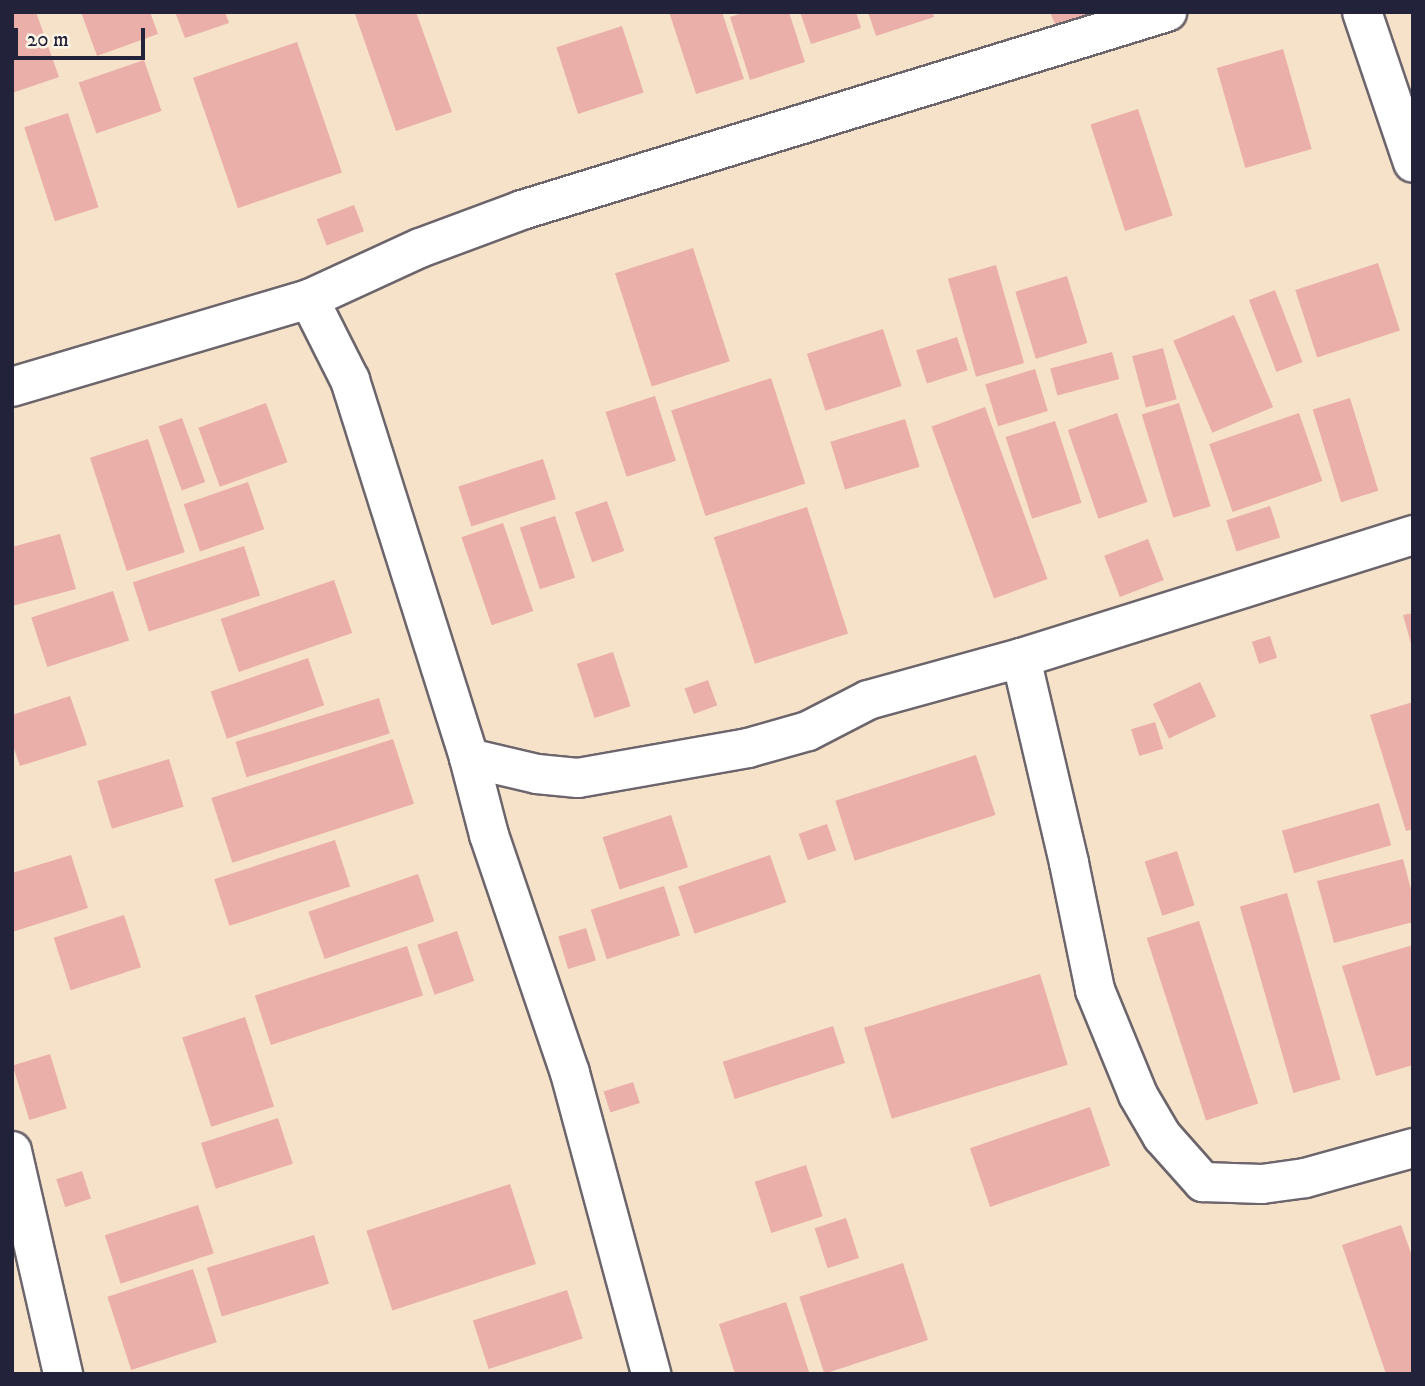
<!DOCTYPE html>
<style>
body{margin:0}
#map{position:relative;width:1425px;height:1386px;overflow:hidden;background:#f6e2c8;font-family:"IM FELL DW Pica",serif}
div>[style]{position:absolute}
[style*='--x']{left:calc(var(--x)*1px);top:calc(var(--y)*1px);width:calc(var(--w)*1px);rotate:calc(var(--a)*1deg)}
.building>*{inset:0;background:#ebafaa;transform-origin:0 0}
.roads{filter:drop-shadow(2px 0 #6c656c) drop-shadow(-2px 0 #6c656c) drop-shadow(0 2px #6c656c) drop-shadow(0 -2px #6c656c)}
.minor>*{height:38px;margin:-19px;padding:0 19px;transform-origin:19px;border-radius:19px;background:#fff}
span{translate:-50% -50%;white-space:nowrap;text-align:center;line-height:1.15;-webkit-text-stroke:5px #fcf5e5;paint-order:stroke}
.frame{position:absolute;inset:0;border:14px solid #22223b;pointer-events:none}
.scale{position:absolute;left:14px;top:28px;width:131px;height:32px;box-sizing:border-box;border:4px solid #22223b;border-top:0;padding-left:9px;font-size:21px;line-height:24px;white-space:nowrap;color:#22223b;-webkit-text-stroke:5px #fcf5e5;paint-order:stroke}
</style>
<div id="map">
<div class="building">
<i style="clip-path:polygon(12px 12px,36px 12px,59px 77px,12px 93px)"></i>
<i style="clip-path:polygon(81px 12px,150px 12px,158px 34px,97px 56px)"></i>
<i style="clip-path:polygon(175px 12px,225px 12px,229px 23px,185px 38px)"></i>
<i style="clip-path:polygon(360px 12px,416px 12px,452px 112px,396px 131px,355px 14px)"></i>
<i style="clip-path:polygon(669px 12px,722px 12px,744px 79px,696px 94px)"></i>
<i style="clip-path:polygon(746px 12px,789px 12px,805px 62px,750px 80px,730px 17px)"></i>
<i style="clip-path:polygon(800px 12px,856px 12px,861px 28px,811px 44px)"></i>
<i style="clip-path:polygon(868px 12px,933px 12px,934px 17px,876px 36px)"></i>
<i style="clip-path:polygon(1050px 12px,1108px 12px,1057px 29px)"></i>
<i style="left:622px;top:26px;width:70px;height:69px;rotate:72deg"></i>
<i style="left:297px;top:42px;width:138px;height:110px;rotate:71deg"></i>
<i style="left:1283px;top:49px;width:104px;height:69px;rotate:74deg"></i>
<i style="left:144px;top:60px;width:54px;height:69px;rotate:71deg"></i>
<i style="left:1138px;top:109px;width:112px;height:50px;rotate:72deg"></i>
<i style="left:68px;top:113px;width:99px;height:46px;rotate:72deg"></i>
<i style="left:354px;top:205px;width:28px;height:40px;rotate:69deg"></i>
<i style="left:693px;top:248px;width:119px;height:82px;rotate:72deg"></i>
<i style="left:1378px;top:263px;width:71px;height:87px;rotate:72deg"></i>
<i style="left:996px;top:265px;width:102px;height:50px;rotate:74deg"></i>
<i style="left:1067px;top:276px;width:70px;height:54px;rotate:73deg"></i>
<i style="left:1275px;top:290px;width:77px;height:28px;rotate:69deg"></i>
<i style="left:1234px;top:315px;width:100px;height:66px;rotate:67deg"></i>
<i style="left:883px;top:329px;width:60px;height:80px;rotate:72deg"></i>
<i style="left:957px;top:337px;width:35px;height:43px;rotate:72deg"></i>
<i style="left:1163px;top:348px;width:53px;height:32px;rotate:75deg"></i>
<i style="left:1112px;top:352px;width:28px;height:64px;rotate:75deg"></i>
<i style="left:1035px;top:369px;width:44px;height:52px;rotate:73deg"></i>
<i style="left:771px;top:378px;width:111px;height:105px;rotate:72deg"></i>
<i style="left:655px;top:396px;width:68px;height:52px;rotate:72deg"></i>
<i style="left:1350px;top:398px;width:97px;height:39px;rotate:73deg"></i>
<i style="left:266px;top:403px;width:63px;height:72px;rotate:70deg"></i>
<i style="left:1179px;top:403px;width:108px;height:39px;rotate:73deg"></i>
<i style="left:985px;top:407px;width:183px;height:57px;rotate:70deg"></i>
<i style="left:1117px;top:413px;width:94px;height:52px;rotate:71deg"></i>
<i style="left:1299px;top:413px;width:72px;height:95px;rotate:71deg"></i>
<i style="left:182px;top:418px;width:68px;height:25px;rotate:70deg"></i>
<i style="left:905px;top:419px;width:50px;height:78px;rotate:73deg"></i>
<i style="left:1055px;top:421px;width:86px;height:52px;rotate:72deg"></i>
<i style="left:148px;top:439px;width:119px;height:61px;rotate:72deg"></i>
<i style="left:543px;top:459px;width:42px;height:89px;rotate:72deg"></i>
<i style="left:248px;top:482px;width:50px;height:68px;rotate:71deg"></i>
<i style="left:607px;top:501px;width:53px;height:34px;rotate:71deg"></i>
<i style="left:1270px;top:506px;width:33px;height:46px;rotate:72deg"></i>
<i style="left:807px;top:507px;width:133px;height:98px;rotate:72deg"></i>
<i style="left:555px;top:516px;width:65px;height:37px;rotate:72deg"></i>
<i style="left:503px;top:523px;width:93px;height:44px;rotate:71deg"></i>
<i style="clip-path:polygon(60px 534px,76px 589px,12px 606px,12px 547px)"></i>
<i style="left:1148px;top:539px;width:44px;height:47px;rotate:69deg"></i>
<i style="left:244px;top:546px;width:52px;height:117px;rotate:72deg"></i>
<i style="left:334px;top:580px;width:56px;height:120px;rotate:71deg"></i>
<i style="left:113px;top:591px;width:52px;height:86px;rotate:72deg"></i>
<i style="clip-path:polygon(1413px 613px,1413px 647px,1412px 647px,1403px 615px)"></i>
<i style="left:1270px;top:636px;width:23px;height:19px;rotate:72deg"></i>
<i style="left:613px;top:652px;width:57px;height:38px;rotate:72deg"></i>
<i style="left:308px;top:658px;width:50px;height:103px;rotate:71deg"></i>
<i style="left:708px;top:680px;width:27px;height:25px;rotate:70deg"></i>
<i style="left:1200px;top:682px;width:38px;height:52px;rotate:65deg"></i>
<i style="clip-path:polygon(70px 696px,87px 745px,20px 766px,12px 743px,12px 715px)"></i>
<i style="left:379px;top:698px;width:37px;height:150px;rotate:73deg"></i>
<i style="clip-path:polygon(1413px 702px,1413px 829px,1406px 831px,1370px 715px)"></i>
<i style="left:1155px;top:722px;width:28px;height:25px;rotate:73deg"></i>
<i style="left:393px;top:739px;width:68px;height:191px;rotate:72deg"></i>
<i style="left:976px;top:755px;width:63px;height:148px;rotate:72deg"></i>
<i style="left:169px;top:759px;width:50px;height:75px;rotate:73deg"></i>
<i style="left:1379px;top:803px;width:44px;height:101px;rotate:74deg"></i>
<i style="left:671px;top:815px;width:55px;height:72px;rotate:72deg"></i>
<i style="left:827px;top:824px;width:28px;height:30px;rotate:71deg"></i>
<i style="left:335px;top:840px;width:49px;height:127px;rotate:72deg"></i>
<i style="left:1177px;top:851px;width:57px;height:34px;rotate:72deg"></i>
<i style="clip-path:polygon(71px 855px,88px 908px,12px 932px,12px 873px)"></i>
<i style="left:770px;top:855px;width:50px;height:97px;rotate:71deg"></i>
<i style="clip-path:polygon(1403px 859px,1413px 897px,1413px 922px,1334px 943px,1317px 881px)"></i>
<i style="left:418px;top:874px;width:50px;height:116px;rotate:71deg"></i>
<i style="left:664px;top:886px;width:52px;height:77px;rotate:72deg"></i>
<i style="left:1287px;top:893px;width:194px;height:49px;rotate:74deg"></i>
<i style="left:124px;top:915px;width:55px;height:74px;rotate:72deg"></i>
<i style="left:1199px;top:921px;width:192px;height:55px;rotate:72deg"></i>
<i style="left:586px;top:928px;width:34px;height:29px;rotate:73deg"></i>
<i style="left:457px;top:931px;width:53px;height:42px;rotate:71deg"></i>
<i style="clip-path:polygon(1413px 945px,1413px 1065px,1376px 1076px,1342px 966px)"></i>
<i style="left:407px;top:946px;width:52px;height:160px;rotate:72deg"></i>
<i style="left:1040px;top:974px;width:95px;height:184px;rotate:73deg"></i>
<i style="left:245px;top:1017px;width:94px;height:66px;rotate:72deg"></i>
<i style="left:833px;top:1026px;width:39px;height:116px;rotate:72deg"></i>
<i style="left:50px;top:1054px;width:57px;height:39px;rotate:73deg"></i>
<i style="left:633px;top:1082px;width:22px;height:31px;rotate:72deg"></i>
<i style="left:1090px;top:1107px;width:62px;height:127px;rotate:71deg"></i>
<i style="left:278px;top:1118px;width:48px;height:81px;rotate:72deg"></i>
<i style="left:806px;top:1165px;width:54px;height:54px;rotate:72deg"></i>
<i style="left:82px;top:1171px;width:29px;height:27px;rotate:72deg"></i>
<i style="left:510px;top:1184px;width:84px;height:151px;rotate:72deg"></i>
<i style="left:198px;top:1205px;width:51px;height:98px;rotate:72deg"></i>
<i style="left:846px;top:1218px;width:42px;height:33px;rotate:72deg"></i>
<i style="clip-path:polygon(1401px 1225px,1413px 1259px,1413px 1374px,1386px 1374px,1342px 1245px)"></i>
<i style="left:314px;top:1235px;width:51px;height:112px;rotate:73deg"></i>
<i style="left:903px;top:1263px;width:81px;height:109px;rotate:72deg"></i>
<i style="left:193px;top:1269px;width:77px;height:90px;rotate:72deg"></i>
<i style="left:567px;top:1290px;width:51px;height:99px;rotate:72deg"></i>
<i style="clip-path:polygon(786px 1302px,809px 1372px,735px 1374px,719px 1324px)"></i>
</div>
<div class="roads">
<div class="minor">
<i style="--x:1362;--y:12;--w:159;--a:71.3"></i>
<i style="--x:309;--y:299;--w:91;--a:63.2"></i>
<i style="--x:350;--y:380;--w:396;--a:72.5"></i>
<i style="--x:469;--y:758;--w:70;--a:13.2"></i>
<i style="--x:537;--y:774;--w:41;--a:5.6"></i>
<i style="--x:578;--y:778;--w:173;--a:-10"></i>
<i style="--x:748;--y:748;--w:62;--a:-15.8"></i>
<i style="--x:808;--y:731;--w:68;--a:-27.3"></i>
<i style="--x:868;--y:700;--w:159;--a:-15.4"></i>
<i style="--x:1021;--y:658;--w:411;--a:-17.4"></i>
<i style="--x:12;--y:387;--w:310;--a:-16.5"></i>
<i style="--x:309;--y:299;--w:122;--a:-24.7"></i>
<i style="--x:420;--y:248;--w:109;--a:-20.4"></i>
<i style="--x:522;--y:210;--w:675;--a:-17.07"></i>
<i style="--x:1021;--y:658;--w:211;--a:76.8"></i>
<i style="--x:1069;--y:863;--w:130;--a:78.4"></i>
<i style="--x:1095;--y:990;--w:113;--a:67.7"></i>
<i style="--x:1138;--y:1095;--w:48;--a:59.7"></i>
<i style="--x:1162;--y:1136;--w:62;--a:48.3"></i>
<i style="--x:1203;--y:1182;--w:59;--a:1.9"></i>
<i style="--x:1262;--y:1184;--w:43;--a:-7.9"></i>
<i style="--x:1305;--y:1178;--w:112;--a:-15.5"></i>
<i style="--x:469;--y:758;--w:80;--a:75.4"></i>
<i style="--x:489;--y:835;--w:251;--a:71.2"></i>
<i style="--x:570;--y:1073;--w:312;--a:74.9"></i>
<i style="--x:12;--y:1151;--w:229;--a:77.1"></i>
</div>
</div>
<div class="frame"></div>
<div class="scale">20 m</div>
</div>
